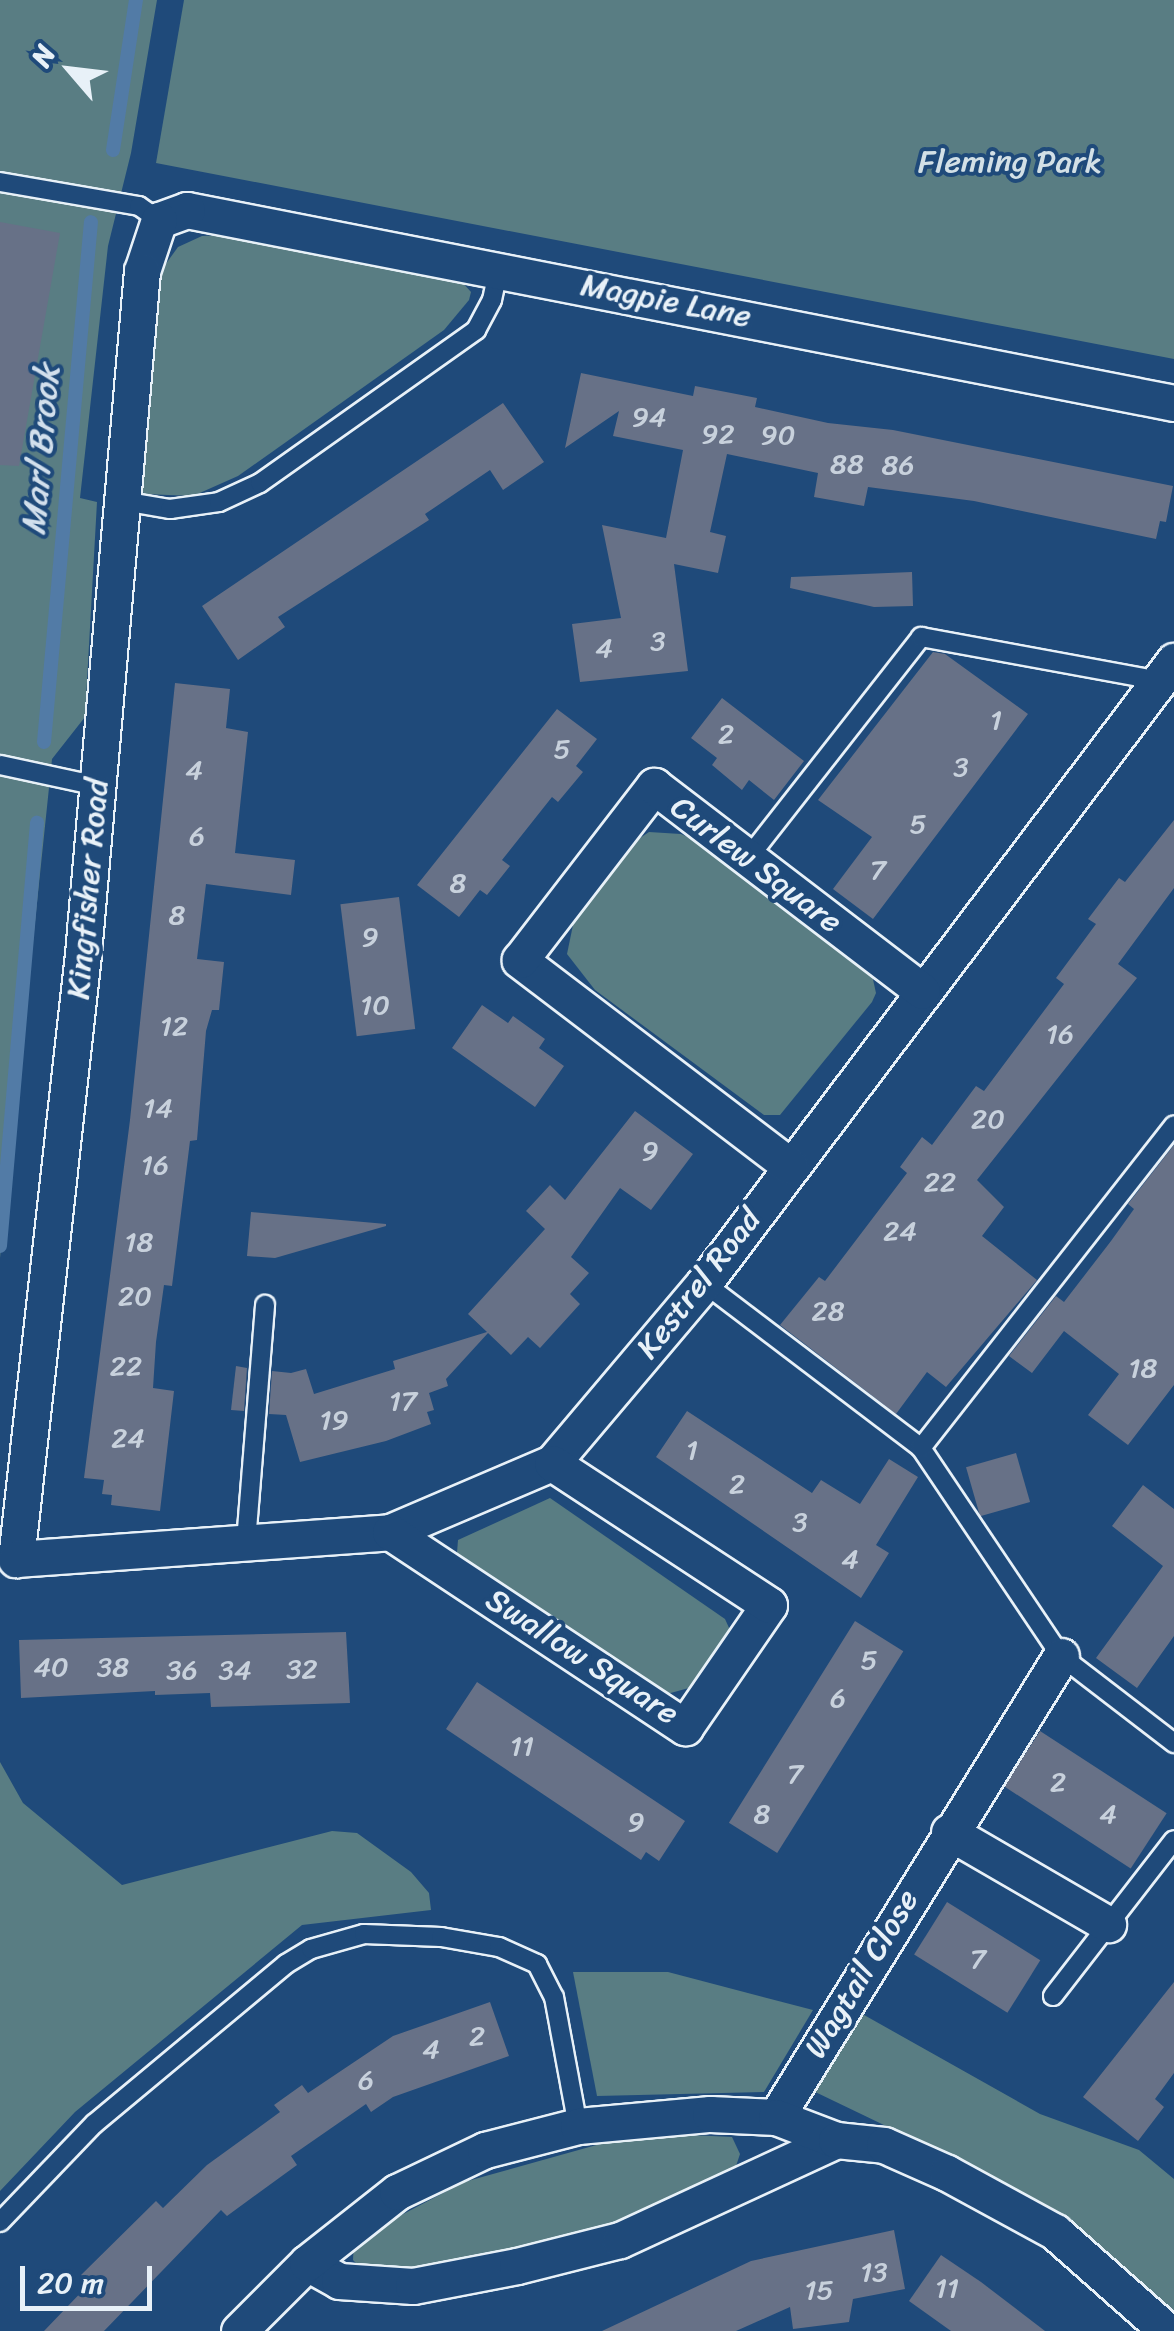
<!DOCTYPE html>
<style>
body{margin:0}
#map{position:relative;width:1174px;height:2331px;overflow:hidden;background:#1f4a7a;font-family:Sriracha,sans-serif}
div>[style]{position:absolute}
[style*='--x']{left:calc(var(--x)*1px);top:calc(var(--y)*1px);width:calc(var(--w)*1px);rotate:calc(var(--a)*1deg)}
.green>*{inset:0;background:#597d83}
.stream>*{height:14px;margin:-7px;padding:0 7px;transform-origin:7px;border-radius:7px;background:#527ba6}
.building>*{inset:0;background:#677187;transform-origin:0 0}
.roads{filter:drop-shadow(2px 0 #e8f1f8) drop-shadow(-2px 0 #e8f1f8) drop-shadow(0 2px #e8f1f8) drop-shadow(0 -2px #e8f1f8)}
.lane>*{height:18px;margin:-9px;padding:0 9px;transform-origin:9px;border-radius:9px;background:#1f4a7a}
.street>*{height:35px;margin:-17.5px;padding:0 17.5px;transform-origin:17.5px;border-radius:17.5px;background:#1f4a7a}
span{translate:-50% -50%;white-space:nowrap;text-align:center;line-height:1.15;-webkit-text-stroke:8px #1f4a7a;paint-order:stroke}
.number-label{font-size:28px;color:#c8d1dc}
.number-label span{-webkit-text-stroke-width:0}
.park-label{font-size:32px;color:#d3e0e6}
.street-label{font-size:32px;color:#e8f1f8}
.water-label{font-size:35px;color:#d2dfec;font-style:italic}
.north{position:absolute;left:20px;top:20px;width:100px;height:100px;-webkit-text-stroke:8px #1f4a7a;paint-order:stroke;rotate:298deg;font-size:28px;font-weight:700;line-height:40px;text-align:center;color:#e8f1f8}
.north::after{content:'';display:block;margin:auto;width:35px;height:45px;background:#e8f1f8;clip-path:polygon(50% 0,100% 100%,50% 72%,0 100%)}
.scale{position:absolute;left:20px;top:2266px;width:132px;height:45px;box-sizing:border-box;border:5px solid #e8f1f8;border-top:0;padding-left:12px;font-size:30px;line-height:35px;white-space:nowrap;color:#e8f1f8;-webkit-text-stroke:8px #1f4a7a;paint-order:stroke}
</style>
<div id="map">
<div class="green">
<i style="clip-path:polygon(0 0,157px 0,131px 153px,108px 246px,80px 498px,97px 502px,85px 717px,52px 759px,0 1258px)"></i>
<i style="clip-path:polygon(184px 0,1174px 0,1174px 359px,156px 163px)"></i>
<i style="clip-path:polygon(225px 235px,462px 282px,471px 292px,469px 300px,444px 330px,238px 476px,193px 496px,144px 494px,138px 482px,157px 290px,165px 265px,178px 247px,202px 236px)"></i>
<i style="clip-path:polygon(649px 832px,681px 834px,705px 845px,872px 975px,876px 993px,872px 1002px,780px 1115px,764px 1115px,595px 990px,567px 954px,573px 925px,582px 909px,637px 840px)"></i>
<i style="clip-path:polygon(550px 1498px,725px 1619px,730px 1630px,728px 1643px,696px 1686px,667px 1694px,457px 1553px,458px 1540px)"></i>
<i style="clip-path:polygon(0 1762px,23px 1803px,122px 1885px,332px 1831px,357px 1833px,411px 1872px,429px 1893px,431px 1910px,302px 1925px,75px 2112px,0 2191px)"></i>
<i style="clip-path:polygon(573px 1972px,668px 1972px,813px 2010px,764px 2092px,597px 2096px)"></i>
<i style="clip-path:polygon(857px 2011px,1040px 2114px,1139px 2150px,1174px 2179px,1174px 2325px,963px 2163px,809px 2089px)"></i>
<i style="clip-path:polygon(671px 2134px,732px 2137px,740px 2154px,734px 2172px,679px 2199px,564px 2241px,458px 2267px,367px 2275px,353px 2260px,354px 2240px,464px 2182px,600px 2144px)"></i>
</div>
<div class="stream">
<i style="--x:113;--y:150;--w:152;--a:-81.3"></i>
<i style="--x:44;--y:742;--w:522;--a:-84.84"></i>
<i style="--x:0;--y:1246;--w:425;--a:-85"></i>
</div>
<div class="building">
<i style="clip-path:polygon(0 222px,60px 233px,19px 466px,0 465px)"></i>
<i style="clip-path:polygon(581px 373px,693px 396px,695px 386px,757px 398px,755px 407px,828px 423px,893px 430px,1173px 486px,1166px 522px,1160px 521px,1156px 539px,974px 501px,868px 487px,864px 506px,814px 497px,818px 473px,727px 454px,710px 532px,726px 536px,718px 573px,674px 564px,688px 671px,580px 682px,572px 624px,621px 618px,602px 525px,666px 538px,683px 450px,613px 436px,619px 411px,565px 448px)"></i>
<i style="clip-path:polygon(503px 403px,544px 462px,503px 490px,490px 470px,425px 514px,429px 520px,278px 617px,285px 627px,238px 660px,202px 606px)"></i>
<i style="clip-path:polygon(912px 572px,913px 606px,874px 607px,790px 588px,791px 577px)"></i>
<i style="clip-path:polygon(933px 652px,945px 654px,1028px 714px,873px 919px,833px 889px,872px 837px,818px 800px)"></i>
<i style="clip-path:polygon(175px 683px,230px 689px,226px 728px,248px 732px,235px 853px,295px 860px,291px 895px,206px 884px,197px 959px,224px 962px,219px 1010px,212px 1010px,206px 1031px,197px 1140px,190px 1141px,172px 1286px,164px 1285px,156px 1342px,153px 1388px,174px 1391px,160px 1511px,111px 1505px,112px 1495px,102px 1494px,104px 1480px,84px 1478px,130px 1120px)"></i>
<i style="clip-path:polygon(722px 698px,804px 761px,774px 800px,749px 780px,742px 790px,712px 765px,717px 758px,691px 738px)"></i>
<i style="clip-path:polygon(557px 709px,597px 739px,576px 766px,583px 772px,558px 802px,552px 797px,502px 860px,510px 866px,487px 895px,480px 890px,459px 917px,417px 885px)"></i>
<i style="clip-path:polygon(1174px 820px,1174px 888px,1118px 964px,1137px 978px,977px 1180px,1004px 1207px,982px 1236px,1037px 1280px,946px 1387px,927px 1372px,896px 1414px,780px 1325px,819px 1277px,825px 1281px,907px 1173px,900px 1167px,922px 1137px,932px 1145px,976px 1086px,984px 1091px,1064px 984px,1056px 978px,1096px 924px,1088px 919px,1119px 878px,1125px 882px)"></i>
<i style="left:399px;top:897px;width:133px;height:59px;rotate:83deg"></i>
<i style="clip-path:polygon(482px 1005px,508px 1023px,513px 1016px,545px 1039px,539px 1048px,564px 1066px,535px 1107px,452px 1048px)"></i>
<i style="clip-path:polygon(635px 1111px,693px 1154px,651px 1210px,620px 1188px,571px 1257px,589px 1273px,570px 1294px,580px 1304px,540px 1348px,528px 1337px,511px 1355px,488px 1333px,446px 1379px,448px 1386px,429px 1393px,434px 1410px,427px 1412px,431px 1424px,386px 1441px,300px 1462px,286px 1415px,269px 1414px,272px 1371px,291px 1373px,306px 1369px,314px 1394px,395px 1369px,393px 1361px,487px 1332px,468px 1314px,545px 1229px,526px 1211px,550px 1185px,565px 1200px)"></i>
<i style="clip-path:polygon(1174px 1145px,1174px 1385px,1128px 1445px,1088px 1415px,1119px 1374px,1064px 1331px,1032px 1373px,1009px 1356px,1056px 1296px,1064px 1302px,1111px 1241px,1134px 1209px,1128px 1204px)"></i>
<i style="clip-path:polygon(251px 1212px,386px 1224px,386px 1226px,275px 1258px,247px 1256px)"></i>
<i style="clip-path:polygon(236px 1366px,247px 1368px,244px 1411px,231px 1410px)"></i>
<i style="clip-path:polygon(687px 1411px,812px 1493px,821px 1480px,860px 1504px,889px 1459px,918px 1477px,876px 1545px,889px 1553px,861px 1598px,656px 1457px)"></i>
<i style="left:1016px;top:1453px;width:51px;height:52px;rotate:74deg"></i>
<i style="clip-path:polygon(1143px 1485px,1174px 1509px,1174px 1636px,1137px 1688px,1096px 1658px,1163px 1566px,1112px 1526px)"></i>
<i style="left:855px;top:1621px;width:57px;height:238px;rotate:32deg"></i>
<i style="clip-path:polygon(346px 1632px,350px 1703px,211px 1707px,210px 1693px,155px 1695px,155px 1691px,21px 1698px,19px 1640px)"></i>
<i style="clip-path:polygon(477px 1682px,685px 1821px,659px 1861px,646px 1852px,641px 1860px,446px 1729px)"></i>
<i style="left:1040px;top:1731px;width:151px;height:66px;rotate:33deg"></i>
<i style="left:947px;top:1902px;width:110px;height:62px;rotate:32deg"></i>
<i style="clip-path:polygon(1174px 1982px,1174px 2073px,1155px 2099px,1164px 2107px,1138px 2141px,1083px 2097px)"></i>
<i style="clip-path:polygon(490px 2002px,509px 2056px,393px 2097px,371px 2112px,366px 2104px,291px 2156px,297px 2165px,227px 2216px,221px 2210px,104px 2331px,44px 2331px,90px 2283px,81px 2275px,156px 2201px,163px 2208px,207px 2165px,280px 2112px,274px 2105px,302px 2085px,308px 2093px,393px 2036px)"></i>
<i style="clip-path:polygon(894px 2230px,905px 2289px,853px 2299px,849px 2322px,793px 2329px,790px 2307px,736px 2331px,602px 2331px,751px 2261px)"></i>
<i style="clip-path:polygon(941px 2255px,981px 2282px,1045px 2331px,951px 2331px,909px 2301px)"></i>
</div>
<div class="roads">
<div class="lane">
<i style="--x:0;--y:182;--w:141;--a:9.8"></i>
<i style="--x:139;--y:206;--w:24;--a:35"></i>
<i style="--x:123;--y:501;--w:48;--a:9.7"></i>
<i style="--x:170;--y:509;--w:49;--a:-8.1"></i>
<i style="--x:219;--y:502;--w:45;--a:-24.9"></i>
<i style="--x:260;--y:483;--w:265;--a:-35.3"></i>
<i style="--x:476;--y:330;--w:34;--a:-62"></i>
<i style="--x:492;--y:300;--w:33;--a:-78"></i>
<i style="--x:0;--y:765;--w:100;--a:12.1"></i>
<i style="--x:748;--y:858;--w:281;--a:-51.9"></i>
<i style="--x:921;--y:637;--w:243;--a:10.4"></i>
<i style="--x:704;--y:1283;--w:273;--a:37.2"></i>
<i style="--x:921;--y:1448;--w:251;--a:56.1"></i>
<i style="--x:1061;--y:1656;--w:143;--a:37.6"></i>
<i style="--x:921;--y:1448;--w:410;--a:-51.9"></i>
<i style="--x:246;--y:1542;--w:238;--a:-85.4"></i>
<i style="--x:1053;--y:1996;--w:197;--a:-52.2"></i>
<i style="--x:0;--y:2222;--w:136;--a:-46.2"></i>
<i style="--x:94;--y:2124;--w:250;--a:-39.8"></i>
<i style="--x:286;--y:1964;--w:29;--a:-31"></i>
<i style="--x:311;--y:1949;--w:55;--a:-15.8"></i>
<i style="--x:364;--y:1934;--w:77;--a:2.2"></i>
<i style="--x:441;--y:1937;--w:59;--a:9.8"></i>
<i style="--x:499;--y:1947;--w:42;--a:24.1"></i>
<i style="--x:537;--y:1964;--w:37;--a:63"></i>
<i style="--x:554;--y:1997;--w:131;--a:79.5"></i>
</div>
<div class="street">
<i style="--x:1174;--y:403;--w:1006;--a:-168.94"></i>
<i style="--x:187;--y:210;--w:30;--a:160"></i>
<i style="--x:159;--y:220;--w:54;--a:108.4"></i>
<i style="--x:142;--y:271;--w:686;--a:94.94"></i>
<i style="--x:83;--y:954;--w:609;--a:96.32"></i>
<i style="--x:16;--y:1559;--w:375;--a:-4.1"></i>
<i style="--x:390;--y:1532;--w:176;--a:-23.1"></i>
<i style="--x:552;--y:1463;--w:236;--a:-49.8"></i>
<i style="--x:704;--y:1283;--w:780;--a:-52.92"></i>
<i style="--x:790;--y:1166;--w:340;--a:-142.7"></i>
<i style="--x:520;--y:960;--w:220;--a:-52.4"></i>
<i style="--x:654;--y:786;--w:337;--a:37.4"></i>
<i style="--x:390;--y:1532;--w:354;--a:33.5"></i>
<i style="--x:685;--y:1727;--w:148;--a:-55.5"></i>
<i style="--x:769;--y:1605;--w:259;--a:-146.8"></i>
<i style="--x:949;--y:1832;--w:184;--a:30.1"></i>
<i style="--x:776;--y:2117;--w:542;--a:-58.27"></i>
<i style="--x:307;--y:2263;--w:37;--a:29"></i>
<i style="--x:339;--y:2281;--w:74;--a:3.9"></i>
<i style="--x:413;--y:2286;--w:106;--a:-10.9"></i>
<i style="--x:517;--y:2266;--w:106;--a:-14.2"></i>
<i style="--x:620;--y:2240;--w:238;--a:-24.8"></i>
<i style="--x:239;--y:2331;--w:96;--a:-45"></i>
<i style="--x:307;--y:2263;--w:115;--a:-38.3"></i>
<i style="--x:397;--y:2192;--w:98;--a:-25.5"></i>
<i style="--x:485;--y:2150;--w:96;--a:-14.5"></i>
<i style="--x:578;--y:2126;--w:133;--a:-5.2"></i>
<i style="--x:710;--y:2114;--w:66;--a:2.6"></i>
<i style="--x:776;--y:2117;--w:64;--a:21"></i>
<i style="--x:836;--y:2140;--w:48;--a:5.9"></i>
<i style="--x:884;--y:2145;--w:69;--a:24"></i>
<i style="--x:947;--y:2173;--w:123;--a:28.6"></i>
<i style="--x:1055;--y:2232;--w:149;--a:41.5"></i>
</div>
</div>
<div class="number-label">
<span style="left:649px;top:417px">94</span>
<span style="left:718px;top:434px">92</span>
<span style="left:778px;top:435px">90</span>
<span style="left:847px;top:464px">88</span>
<span style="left:898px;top:465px">86</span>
<span style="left:658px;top:641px">3</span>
<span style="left:604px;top:648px">4</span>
<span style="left:996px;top:720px">1</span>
<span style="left:726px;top:734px">2</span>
<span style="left:562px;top:749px">5</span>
<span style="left:961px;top:767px">3</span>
<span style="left:194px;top:770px">4</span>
<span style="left:918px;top:824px">5</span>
<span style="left:197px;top:836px">6</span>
<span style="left:878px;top:870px">7</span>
<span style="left:458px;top:883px">8</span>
<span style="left:177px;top:915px">8</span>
<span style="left:370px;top:937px">9</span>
<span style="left:375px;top:1005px">10</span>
<span style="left:174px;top:1026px">12</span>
<span style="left:1060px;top:1034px">16</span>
<span style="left:158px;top:1108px">14</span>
<span style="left:988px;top:1119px">20</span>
<span style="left:650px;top:1151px">9</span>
<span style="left:155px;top:1165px">16</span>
<span style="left:940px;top:1182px">22</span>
<span style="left:900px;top:1231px">24</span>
<span style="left:139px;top:1242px">18</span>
<span style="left:135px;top:1296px">20</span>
<span style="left:828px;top:1311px">28</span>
<span style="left:126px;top:1366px">22</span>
<span style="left:1143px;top:1368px">18</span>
<span style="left:403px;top:1401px">17</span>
<span style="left:334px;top:1420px">19</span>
<span style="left:128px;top:1438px">24</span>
<span style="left:692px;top:1450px">1</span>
<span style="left:737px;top:1484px">2</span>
<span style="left:800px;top:1522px">3</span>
<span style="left:850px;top:1559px">4</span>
<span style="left:869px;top:1660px">5</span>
<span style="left:51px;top:1667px">40</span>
<span style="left:113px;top:1667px">38</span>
<span style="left:302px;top:1669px">32</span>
<span style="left:182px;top:1670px">36</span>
<span style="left:235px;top:1670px">34</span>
<span style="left:838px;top:1698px">6</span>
<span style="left:522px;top:1746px">11</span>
<span style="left:795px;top:1774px">7</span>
<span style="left:1058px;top:1782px">2</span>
<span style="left:762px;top:1814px">8</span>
<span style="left:1108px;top:1814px">4</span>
<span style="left:636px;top:1822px">9</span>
<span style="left:978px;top:1959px">7</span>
<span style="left:477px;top:2036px">2</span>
<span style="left:431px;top:2049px">4</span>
<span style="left:366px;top:2080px">6</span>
<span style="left:874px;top:2272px">13</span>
<span style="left:947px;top:2288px">11</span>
<span style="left:819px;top:2290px">15</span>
</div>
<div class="park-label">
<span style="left:1010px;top:162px">Fleming Park</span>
</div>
<div class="street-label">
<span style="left:666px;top:301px;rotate:11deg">Magpie Lane</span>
<span style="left:756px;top:865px;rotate:37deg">Curlew Square</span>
<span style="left:88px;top:889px;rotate:-85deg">Kingfisher Road</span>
<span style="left:699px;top:1284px;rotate:-52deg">Kestrel Road</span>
<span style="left:582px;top:1657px;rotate:33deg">Swallow Square</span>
<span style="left:862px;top:1974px;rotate:-59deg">Wagtail Close</span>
</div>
<div class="water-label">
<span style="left:40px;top:450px;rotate:-85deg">Marl Brook</span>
</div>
<div class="north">N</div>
<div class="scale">20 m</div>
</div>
